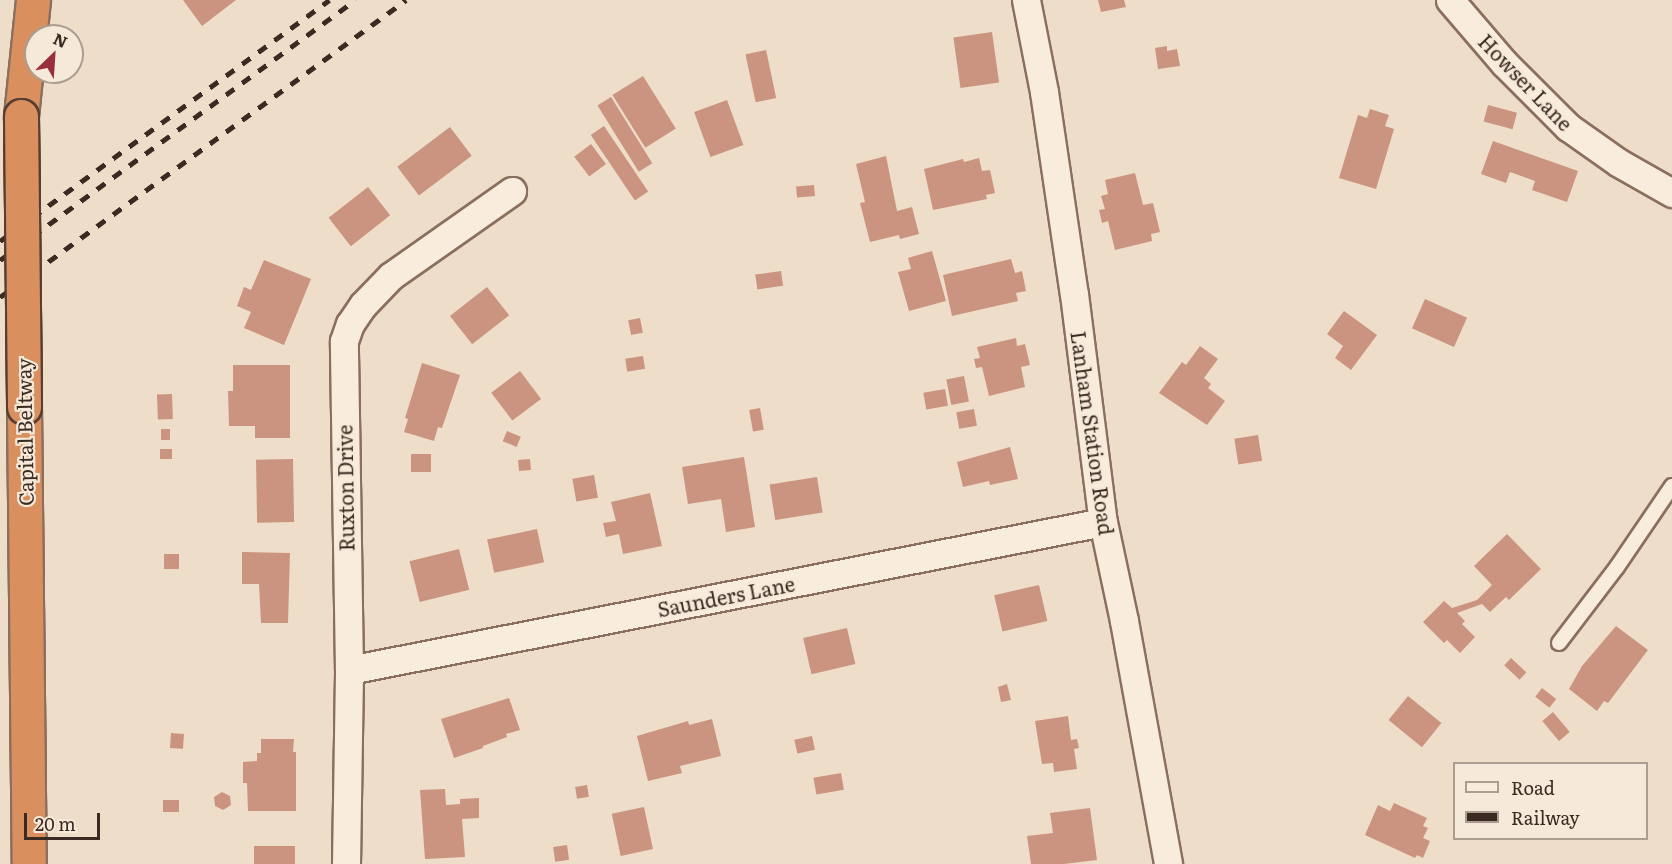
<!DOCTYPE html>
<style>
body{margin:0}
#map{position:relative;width:1672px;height:864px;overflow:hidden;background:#eeddc9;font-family:Literata,serif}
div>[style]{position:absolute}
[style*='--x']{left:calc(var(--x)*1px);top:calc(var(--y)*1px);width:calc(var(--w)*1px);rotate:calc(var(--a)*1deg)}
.building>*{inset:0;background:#cb9481;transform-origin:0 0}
.roads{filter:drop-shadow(2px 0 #8a6f5e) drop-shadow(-2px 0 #8a6f5e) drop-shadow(0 2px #8a6f5e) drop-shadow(0 -2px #8a6f5e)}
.service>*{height:14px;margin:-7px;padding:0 7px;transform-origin:7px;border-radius:7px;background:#f8ecdd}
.minor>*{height:27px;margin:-13.5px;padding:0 13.5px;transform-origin:13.5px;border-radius:13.5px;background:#f8ecdd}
.motorway>*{height:33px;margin:-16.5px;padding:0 16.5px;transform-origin:16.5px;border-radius:16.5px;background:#d9905e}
.rail>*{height:4.5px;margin-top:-2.25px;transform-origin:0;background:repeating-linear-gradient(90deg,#3b2a21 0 10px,transparent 0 20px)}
.bridges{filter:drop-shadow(2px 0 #583e32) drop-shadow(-2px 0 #583e32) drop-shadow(0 2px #583e32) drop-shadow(0 -2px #583e32)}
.motorway-bridge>*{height:33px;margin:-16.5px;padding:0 16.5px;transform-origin:16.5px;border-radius:16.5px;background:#d9905e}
span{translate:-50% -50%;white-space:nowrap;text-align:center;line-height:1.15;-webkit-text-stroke:4.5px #f5e9d9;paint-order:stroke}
.street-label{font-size:20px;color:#3b2a21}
.legend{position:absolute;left:1453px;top:762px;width:195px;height:78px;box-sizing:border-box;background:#f5e9d9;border:2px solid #ab9d8f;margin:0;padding:8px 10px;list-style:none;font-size:18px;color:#3b2a21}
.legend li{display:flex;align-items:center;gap:12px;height:30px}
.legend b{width:30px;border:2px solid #ab9d8f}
.north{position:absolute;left:24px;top:24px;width:60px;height:60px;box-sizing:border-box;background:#f5e9d9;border:2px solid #ab9d8f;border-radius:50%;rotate:25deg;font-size:16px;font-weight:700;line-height:24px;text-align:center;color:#3b2a21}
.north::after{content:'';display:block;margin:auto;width:21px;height:27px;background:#982f40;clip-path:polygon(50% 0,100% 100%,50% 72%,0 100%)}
.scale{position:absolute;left:24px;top:813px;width:76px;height:27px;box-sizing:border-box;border:3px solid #3b2a21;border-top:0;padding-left:8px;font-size:18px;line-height:21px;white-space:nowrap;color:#3b2a21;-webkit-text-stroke:4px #f5e9d9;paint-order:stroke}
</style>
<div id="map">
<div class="building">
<i style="clip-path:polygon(183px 0,236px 0,202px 26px)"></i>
<i style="clip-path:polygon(1098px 0,1124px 0,1126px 7px,1101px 12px)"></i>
<i style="left:992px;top:32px;width:51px;height:39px;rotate:82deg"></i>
<i style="clip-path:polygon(1167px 46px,1167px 51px,1177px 49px,1180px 66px,1158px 69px,1155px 48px)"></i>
<i style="left:766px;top:50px;width:49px;height:21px;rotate:78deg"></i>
<i style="left:643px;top:76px;width:62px;height:36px;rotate:58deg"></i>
<i style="left:611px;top:97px;width:78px;height:16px;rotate:58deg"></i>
<i style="left:727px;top:100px;width:48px;height:35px;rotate:70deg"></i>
<i style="left:1488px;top:105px;width:30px;height:17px;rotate:15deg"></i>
<i style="clip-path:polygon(1370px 109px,1389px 115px,1385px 126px,1394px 129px,1376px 189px,1339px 178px,1358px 115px,1367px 118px)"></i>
<i style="left:604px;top:126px;width:79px;height:16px;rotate:56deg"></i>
<i style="left:450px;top:127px;width:36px;height:66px;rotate:53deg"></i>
<i style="clip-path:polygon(1493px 141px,1578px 171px,1567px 202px,1532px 190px,1535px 181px,1510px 172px,1506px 183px,1481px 174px)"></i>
<i style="left:591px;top:144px;width:25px;height:21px;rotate:53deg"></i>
<i style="clip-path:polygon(886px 156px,897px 211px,912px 207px,919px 234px,900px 239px,899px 235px,870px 242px,860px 203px,865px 202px,856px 164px)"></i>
<i style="clip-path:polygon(979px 158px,982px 171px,990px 170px,995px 193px,986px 195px,987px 199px,933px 210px,924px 169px,963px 159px,964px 162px)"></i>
<i style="clip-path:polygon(1135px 173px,1143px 205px,1153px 203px,1160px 232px,1151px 234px,1152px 241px,1115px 250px,1108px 221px,1102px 223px,1099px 210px,1105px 209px,1101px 196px,1108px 194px,1105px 180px)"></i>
<i style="left:814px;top:185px;width:11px;height:18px;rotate:85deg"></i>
<i style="left:368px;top:187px;width:36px;height:50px;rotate:52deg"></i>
<i style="clip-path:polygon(932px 251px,946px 301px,909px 311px,898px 272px,911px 269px,908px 258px)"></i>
<i style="clip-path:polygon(1011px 259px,1015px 273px,1022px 271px,1026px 291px,1016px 293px,1018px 301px,952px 316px,943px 275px)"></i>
<i style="clip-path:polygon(264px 260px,311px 279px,284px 345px,244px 328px,251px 312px,237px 306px,244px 287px,251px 290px)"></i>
<i style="left:781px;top:271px;width:15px;height:26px;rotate:82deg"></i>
<i style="left:487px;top:287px;width:36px;height:47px;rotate:52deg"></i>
<i style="left:1425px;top:299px;width:46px;height:32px;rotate:24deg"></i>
<i style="clip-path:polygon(1344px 311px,1377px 335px,1351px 370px,1335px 358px,1343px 346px,1327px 334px)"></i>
<i style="left:640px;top:318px;width:15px;height:12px;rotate:79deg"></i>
<i style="clip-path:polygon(1016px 338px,1017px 346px,1025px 344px,1030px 365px,1021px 367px,1025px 387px,989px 396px,982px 367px,976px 368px,974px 359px,980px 358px,977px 347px)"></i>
<i style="clip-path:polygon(1200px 346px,1218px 359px,1204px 378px,1211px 384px,1208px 388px,1225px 401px,1207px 425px,1159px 393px,1182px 362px,1186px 365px)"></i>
<i style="left:643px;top:356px;width:13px;height:18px;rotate:81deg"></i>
<i style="clip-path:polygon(422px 363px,460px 375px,442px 428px,438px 427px,434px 441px,404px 432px,408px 419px,405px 418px)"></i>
<i style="clip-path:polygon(233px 365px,290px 365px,290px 438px,255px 438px,255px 426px,229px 426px,228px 391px,233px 391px)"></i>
<i style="left:520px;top:371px;width:35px;height:36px;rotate:53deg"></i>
<i style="left:964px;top:376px;width:26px;height:18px;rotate:79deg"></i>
<i style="left:945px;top:389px;width:17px;height:22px;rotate:80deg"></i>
<i style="left:172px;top:394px;width:25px;height:15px;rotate:88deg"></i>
<i style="left:760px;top:408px;width:22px;height:11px;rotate:80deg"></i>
<i style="left:974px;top:409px;width:17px;height:18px;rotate:80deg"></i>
<i style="left:161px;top:429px;width:9px;height:11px"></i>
<i style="left:507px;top:431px;width:15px;height:11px;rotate:23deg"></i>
<i style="left:1258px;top:435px;width:26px;height:24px;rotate:81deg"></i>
<i style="clip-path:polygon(1010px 447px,1018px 479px,990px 485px,989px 481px,963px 487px,957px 462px)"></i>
<i style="left:160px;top:449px;width:12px;height:10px"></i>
<i style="left:411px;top:454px;width:20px;height:18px"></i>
<i style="clip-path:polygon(744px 457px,755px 527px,726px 532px,721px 499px,688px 504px,682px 467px)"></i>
<i style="left:293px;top:459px;width:63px;height:37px;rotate:89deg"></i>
<i style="left:530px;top:459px;width:11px;height:12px;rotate:85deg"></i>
<i style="left:594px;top:475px;width:23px;height:22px;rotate:80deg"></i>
<i style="left:817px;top:477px;width:36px;height:48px;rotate:81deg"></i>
<i style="clip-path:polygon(650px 493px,662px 546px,623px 554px,619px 534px,606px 537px,603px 523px,616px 521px,611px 502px)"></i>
<i style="left:537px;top:529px;width:34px;height:51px;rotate:78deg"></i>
<i style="clip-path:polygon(1507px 534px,1541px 569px,1509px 600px,1506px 597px,1490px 612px,1482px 604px,1457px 613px,1465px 621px,1462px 624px,1475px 637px,1460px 653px,1447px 640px,1444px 643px,1423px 622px,1444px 601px,1452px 608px,1477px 600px,1492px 585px,1474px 566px)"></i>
<i style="left:459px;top:549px;width:42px;height:51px;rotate:76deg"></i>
<i style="clip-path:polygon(242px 552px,290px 553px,288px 623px,261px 623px,259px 584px,242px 584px)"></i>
<i style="left:164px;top:554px;width:15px;height:15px"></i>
<i style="left:1039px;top:585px;width:37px;height:46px;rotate:77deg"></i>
<i style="clip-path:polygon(1616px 626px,1648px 650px,1608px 703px,1604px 701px,1597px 711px,1569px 689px,1582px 666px)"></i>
<i style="left:847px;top:628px;width:37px;height:45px;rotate:77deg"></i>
<i style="left:1511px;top:658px;width:21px;height:10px;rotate:43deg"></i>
<i style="clip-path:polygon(1007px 684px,1011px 700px,1001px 702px,998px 687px)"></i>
<i style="left:1542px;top:688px;width:18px;height:11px;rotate:38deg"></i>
<i style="left:1408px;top:696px;width:43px;height:31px;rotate:39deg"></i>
<i style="clip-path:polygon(509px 698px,520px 730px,506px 734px,507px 737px,483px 746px,483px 748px,454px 758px,441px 719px)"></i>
<i style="left:1553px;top:712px;width:26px;height:14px;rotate:50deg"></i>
<i style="clip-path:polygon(1068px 716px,1071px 740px,1077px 739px,1079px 748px,1074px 749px,1077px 769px,1054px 772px,1053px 763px,1042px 764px,1035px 721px)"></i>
<i style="clip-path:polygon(712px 719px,721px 756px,680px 766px,682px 773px,648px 781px,637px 736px,688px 721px,689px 725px)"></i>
<i style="left:171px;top:733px;width:13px;height:15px;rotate:4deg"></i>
<i style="left:812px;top:736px;width:14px;height:18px;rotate:78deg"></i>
<i style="clip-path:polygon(261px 739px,294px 739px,293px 752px,296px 752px,296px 811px,248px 811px,247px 783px,243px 783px,243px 762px,257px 761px,257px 753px,261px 753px)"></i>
<i style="left:841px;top:773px;width:17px;height:28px;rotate:80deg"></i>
<i style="left:587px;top:785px;width:12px;height:12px;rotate:81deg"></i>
<i style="clip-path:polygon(445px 789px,446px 805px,460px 804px,460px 799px,479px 798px,479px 818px,462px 819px,465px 857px,425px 859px,420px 790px)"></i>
<i style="clip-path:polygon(222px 792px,230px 796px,231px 805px,223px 810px,215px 806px,214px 797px)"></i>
<i style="left:163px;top:800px;width:16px;height:12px"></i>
<i style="clip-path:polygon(1394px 803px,1427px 818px,1423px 826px,1428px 828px,1423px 838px,1430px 841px,1423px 858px,1417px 855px,1415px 858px,1365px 835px,1378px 805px,1390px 811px)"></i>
<i style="left:644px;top:807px;width:43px;height:33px;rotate:78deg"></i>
<i style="clip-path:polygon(1090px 808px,1097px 860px,1064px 864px,1031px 864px,1027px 836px,1053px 833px,1050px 813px)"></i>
<i style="left:567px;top:845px;width:15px;height:14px;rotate:82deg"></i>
<i style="left:254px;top:846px;width:41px;height:18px"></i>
</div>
<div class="roads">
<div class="service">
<i style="--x:1559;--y:643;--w:96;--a:-52.7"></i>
<i style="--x:1617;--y:567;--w:98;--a:-55.8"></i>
</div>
<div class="minor">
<i style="--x:1026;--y:0;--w:94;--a:78.9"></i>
<i style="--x:1044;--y:92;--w:204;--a:81.6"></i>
<i style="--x:1074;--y:294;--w:230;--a:82.8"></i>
<i style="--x:1103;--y:522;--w:101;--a:78"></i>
<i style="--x:1124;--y:621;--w:247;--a:79.7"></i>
<i style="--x:1450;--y:0;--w:83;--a:49.4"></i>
<i style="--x:1504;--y:63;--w:91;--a:45"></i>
<i style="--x:1568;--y:127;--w:62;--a:35.2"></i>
<i style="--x:1619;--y:163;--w:61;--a:29.5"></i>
<i style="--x:349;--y:670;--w:768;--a:-11.11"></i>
<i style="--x:346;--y:864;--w:194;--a:-89.1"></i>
<i style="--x:349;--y:670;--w:329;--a:-90.9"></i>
<i style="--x:344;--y:341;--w:18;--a:-71"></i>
<i style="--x:350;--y:324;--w:23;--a:-56"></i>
<i style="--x:363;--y:305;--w:40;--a:-46"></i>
<i style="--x:391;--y:276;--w:148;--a:-35.1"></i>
</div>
<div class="motorway">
<i style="--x:21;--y:116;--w:117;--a:-84.1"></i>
<i style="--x:24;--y:407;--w:457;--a:89.4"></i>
</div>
</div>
<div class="rail">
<i style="--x:0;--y:241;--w:408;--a:-36.2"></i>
<i style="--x:0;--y:260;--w:440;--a:-36.2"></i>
<i style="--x:0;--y:297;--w:503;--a:-36.19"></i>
</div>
<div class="bridges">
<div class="motorway-bridge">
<i style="--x:21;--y:116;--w:291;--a:89.4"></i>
</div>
</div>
<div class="street-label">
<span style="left:1526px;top:82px;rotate:46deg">Howser Lane</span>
<span style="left:24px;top:432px;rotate:-91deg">Capital Beltway</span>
<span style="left:1093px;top:433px;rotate:82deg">Lanham Station Road</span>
<span style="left:345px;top:488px;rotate:-91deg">Ruxton Drive</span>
<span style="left:726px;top:596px;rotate:-11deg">Saunders Lane</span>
</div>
<ul class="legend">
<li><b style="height:8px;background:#f8ecdd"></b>Road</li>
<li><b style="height:8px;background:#3b2a21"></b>Railway</li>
</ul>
<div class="north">N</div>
<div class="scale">20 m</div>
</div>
